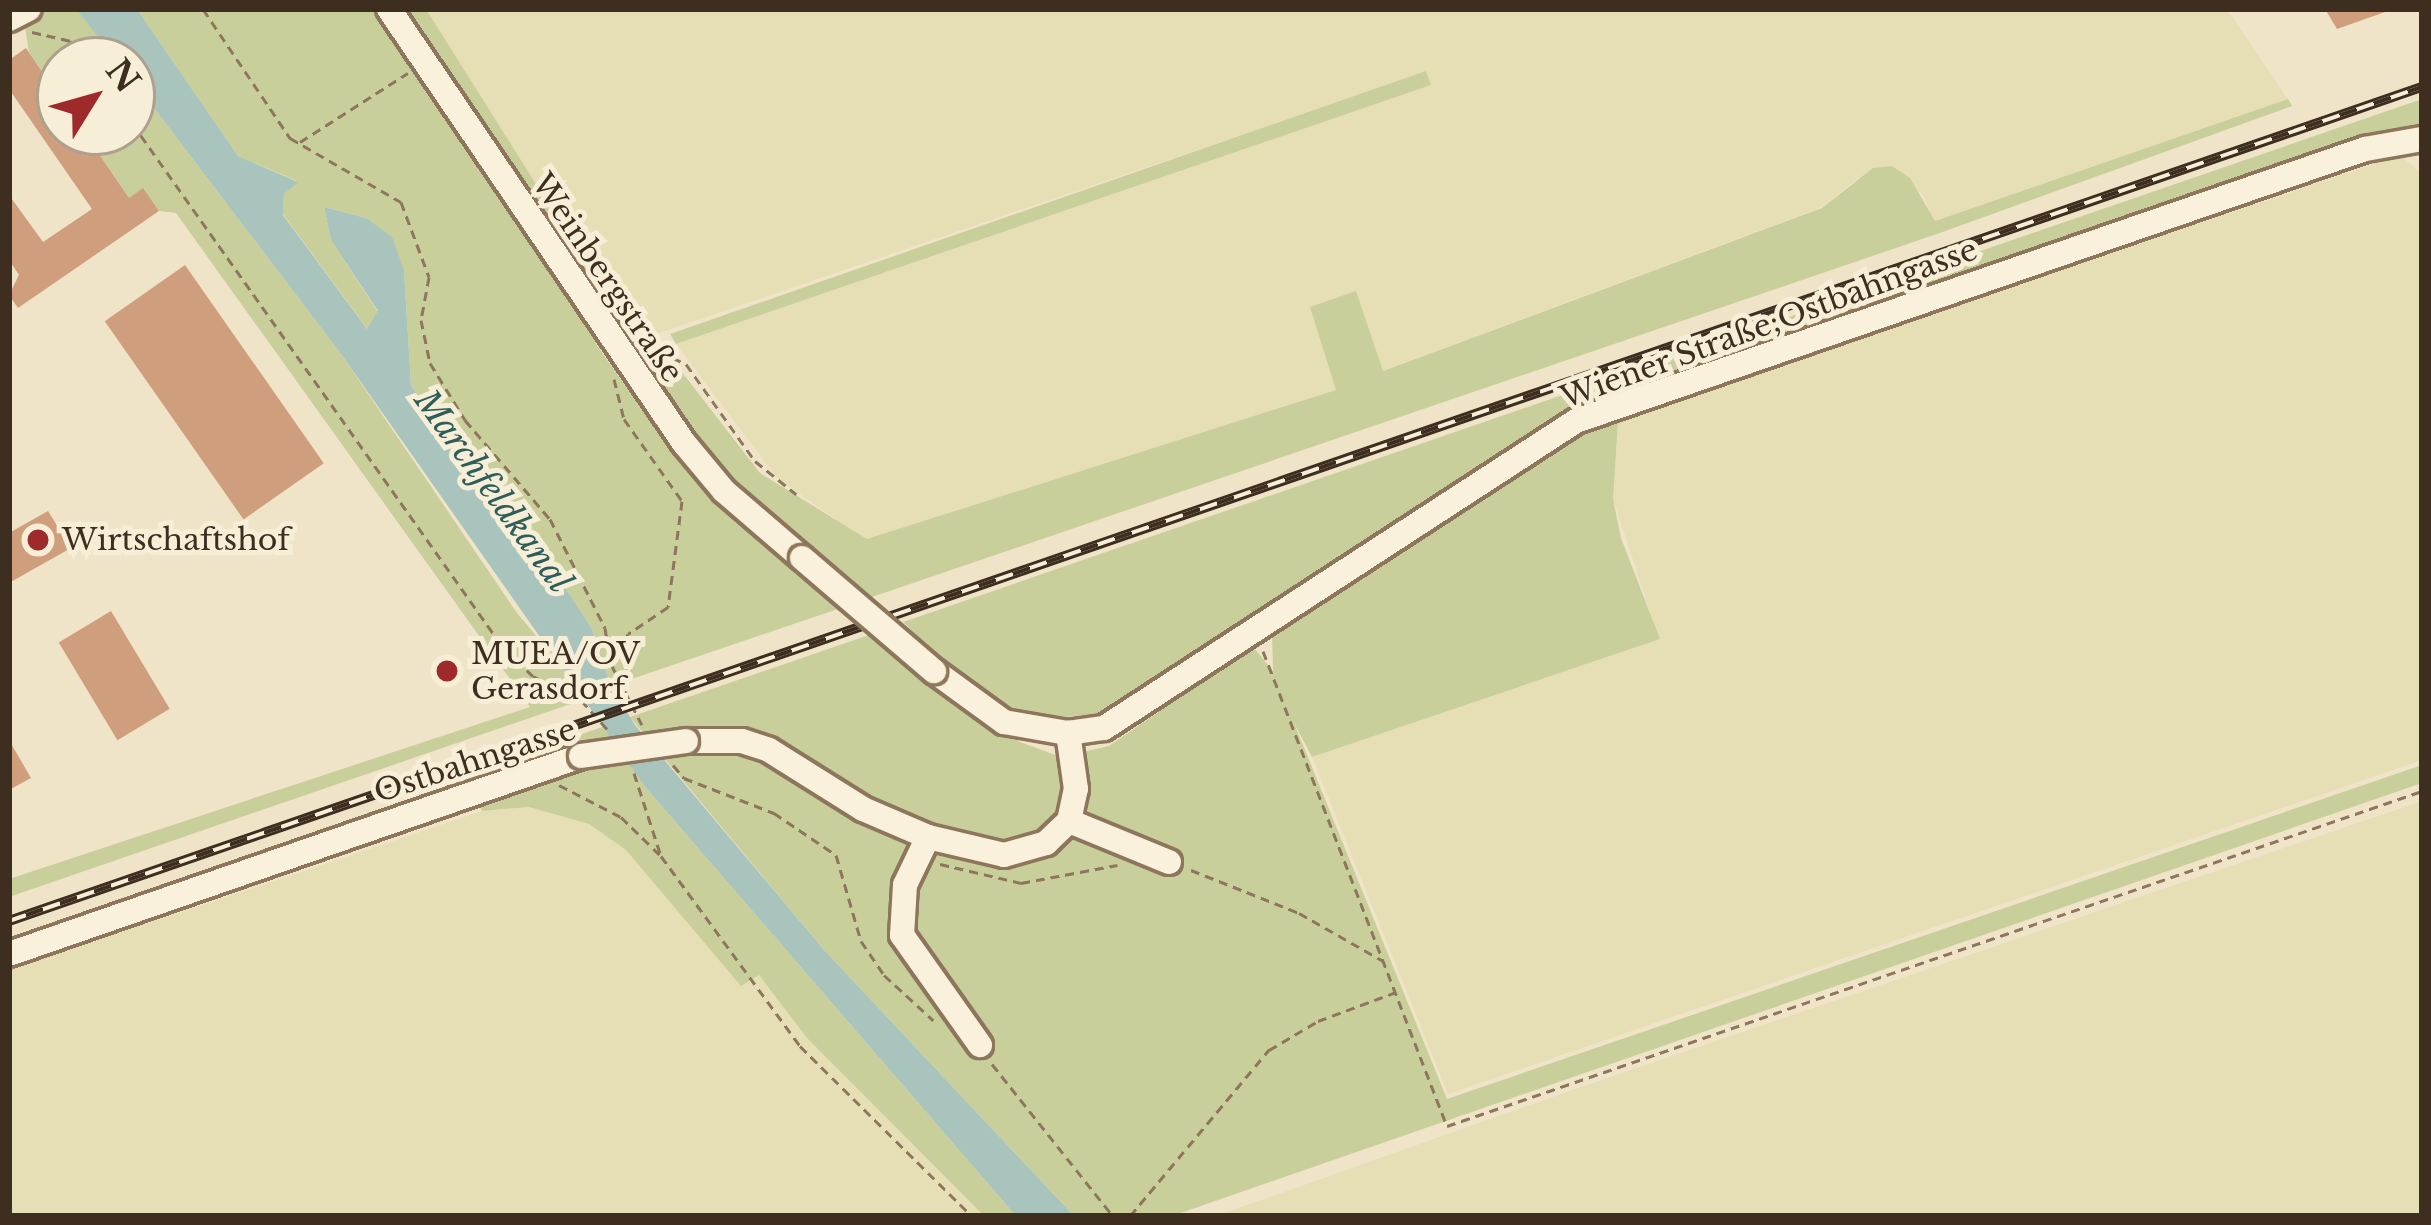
<!DOCTYPE html>
<meta charset="utf-8">
<style>
body{margin:0}
#map{position:relative;width:2431px;height:1225px;overflow:hidden;background:#f0e4c8;font-family:"Libre Baskerville",serif}
div>[style]{position:absolute}
[style*='--x']{left:calc(var(--x)*1px);top:calc(var(--y)*1px);width:calc(var(--w)*1px);rotate:calc(var(--a)*1deg)}
.farmland>*{inset:0;background:#e6deb5}
.green>*{inset:0;background:#c9cf9b}
.water>*{inset:0;background:#a9c4bc}
.building>*{inset:0;background:#cf9f7d;transform-origin:0 0}
.path>*{height:3px;margin-top:-1.5px;transform-origin:0;background:repeating-linear-gradient(90deg,#8d765c 0 9px,transparent 0 15px)}
.roads{filter:drop-shadow(3px 0 #8d765c) drop-shadow(-3px 0 #8d765c) drop-shadow(0 3px #8d765c) drop-shadow(0 -3px #8d765c)}
.minor>*{height:24px;margin:-12px;padding:0 12px;transform-origin:12px;border-radius:12px;background:#faf1dc}
.rail>*{height:10px;margin-top:-5px;transform-origin:0;background:repeating-linear-gradient(90deg,#f7eed8 0 18px,#3d2e20 0 36px);box-sizing:border-box;border-block:3px solid #3d2e20}
.bridges{filter:drop-shadow(3px 0 #8d765c) drop-shadow(-3px 0 #8d765c) drop-shadow(0 3px #8d765c) drop-shadow(0 -3px #8d765c)}
.minor-bridge>*{height:24px;margin:-12px;padding:0 12px;transform-origin:12px;border-radius:12px;background:#faf1dc}
.dots>*{width:33px;height:33px;translate:-50% -50%;box-sizing:border-box;border:6px solid #f7eed8;border-radius:50%}
span{translate:-50% -50%;white-space:nowrap;text-align:center;line-height:1.15;-webkit-text-stroke:10px #f7eed8;paint-order:stroke}
.street-label{font-size:30px;color:#3d2e20}
.poi-label{font-size:30px;color:#3d2e20}
.left{translate:0 -50%;text-align:left}
.water-label{font-size:33px;color:#2f5d5a;font-style:italic}
.frame{position:absolute;inset:0;border:12px solid #3d2e20;pointer-events:none}
.north{position:absolute;left:36px;top:36px;width:120px;height:120px;box-sizing:border-box;background:#f7eed8;border:3px solid #ada18e;border-radius:50%;rotate:53deg;font-size:33px;font-weight:700;line-height:48px;text-align:center;color:#3d2e20}
.north::after{content:'';display:block;margin:auto;width:42px;height:54px;background:#9e2a2b;clip-path:polygon(50% 0,100% 100%,50% 72%,0 100%)}
</style>
<div id="map">
<div class="farmland">
<i style="clip-path:polygon(426px 9px,2227px 9px,2288px 99px,1934px 221px,1922px 193px,1858px 178px,1822px 207px,1382px 371px,1355px 292px,1311px 308px,1337px 390px,867px 540px,779px 480px,676px 344px,1430px 85px,1426px 72px,647px 337px,622px 321px)"></i>
<i style="clip-path:polygon(2400px 155px,2422px 174px,2422px 760px,1448px 1094px,1312px 757px,1659px 639px,1613px 499px,1618px 422px)"></i>
<i style="clip-path:polygon(2422px 801px,2422px 1216px,1216px 1216px,1575px 1089px)"></i>
<i style="clip-path:polygon(529px 807px,589px 824px,626px 850px,741px 985px,759px 974px,807px 1038px,984px 1216px,9px 1216px,9px 970px,482px 811px)"></i>
</div>
<div class="green">
<i style="clip-path:polygon(22px 9px,78px 9px,117px 60px,60px 60px,60px 98px,29px 52px)"></i>
<i style="clip-path:polygon(137px 9px,374px 9px,597px 330px,596px 344px,650px 421px,705px 489px,838px 609px,611px 686px,592px 629px,544px 555px,411px 386px,404px 270px,366px 218px,324px 207px,331px 240px,378px 312px,368px 330px,283px 214px,284px 194px,297px 181px,238px 156px)"></i>
<i style="clip-path:polygon(402px 9px,426px 9px,622px 321px,647px 337px,616px 328px)"></i>
<i style="clip-path:polygon(1426px 71px,1431px 85px,676px 344px,670px 334px)"></i>
<i style="clip-path:polygon(132px 79px,341px 354px,517px 613px,588px 698px,9px 897px,9px 879px,530px 707px,176px 213px,159px 211px,143px 189px,129px 198px,84px 132px,132px 132px)"></i>
<i style="clip-path:polygon(2288px 99px,2292px 106px,1937px 234px,872px 597px,734px 487px,640px 360px,657px 350px,671px 358px,760px 473px,867px 539px,1336px 390px,1310px 307px,1356px 291px,1383px 371px,1822px 208px,1873px 168px,1892px 166px,1910px 178px,1935px 221px)"></i>
<i style="clip-path:polygon(2422px 99px,2422px 129px,1557px 418px,1228px 641px,1102px 714px,1038px 719px,1007px 709px,962px 680px,903px 622px)"></i>
<i style="clip-path:polygon(1609px 418px,1618px 422px,1613px 499px,1621px 538px,1660px 639px,1312px 757px,1294px 723px,1447px 1099px,2422px 765px,2422px 783px,1172px 1216px,1074px 1216px,825px 951px,630px 717px,869px 635px,1020px 742px,1061px 757px,1109px 746px,1253px 647px,1273px 671px,1272px 632px,1534px 456px)"></i>
<i style="clip-path:polygon(608px 725px,647px 789px,1016px 1216px,984px 1216px,807px 1038px,759px 975px,741px 986px,626px 850px,589px 824px,529px 807px,482px 811px,469px 773px)"></i>
</div>
<div class="water">
<i style="clip-path:polygon(76px 9px,137px 9px,238px 156px,298px 182px,284px 194px,283px 215px,367px 329px,378px 311px,331px 240px,324px 207px,366px 218px,392px 237px,404px 270px,411px 386px,544px 555px,592px 629px,611px 686px,635px 725px,825px 951px,1074px 1216px,1016px 1216px,647px 789px,341px 354px,132px 79px,132px 60px,117px 60px)"></i>
</div>
<div class="building">
<i style="clip-path:polygon(2325px 9px,2388px 9px,2388px 11px,2337px 29px)"></i>
<i style="clip-path:polygon(26px 48px,60px 98px,60px 132px,84px 132px,129px 198px,143px 188px,159px 211px,18px 308px,9px 295px,19px 275px,9px 260px,9px 195px,43px 242px,92px 209px,9px 89px,9px 60px)"></i>
<i style="left:185px;top:265px;width:242px;height:98px;rotate:55deg"></i>
<i style="clip-path:polygon(48px 511px,71px 548px,9px 583px,9px 533px)"></i>
<i style="left:111px;top:611px;width:114px;height:61px;rotate:59deg"></i>
<i style="clip-path:polygon(9px 740px,31px 778px,9px 790px)"></i>
</div>
<div class="path">
<i style="--x:203;--y:9;--w:156;--a:56"></i>
<i style="--x:290;--y:138;--w:128;--a:30"></i>
<i style="--x:401;--y:202;--w:80;--a:69.5"></i>
<i style="--x:429;--y:277;--w:44;--a:100.5"></i>
<i style="--x:421;--y:320;--w:44;--a:78.2"></i>
<i style="--x:430;--y:363;--w:67;--a:58.4"></i>
<i style="--x:465;--y:420;--w:130;--a:49.4"></i>
<i style="--x:550;--y:519;--w:122;--a:63.2"></i>
<i style="--x:605;--y:628;--w:36;--a:81"></i>
<i style="--x:32;--y:32;--w:39;--a:13"></i>
<i style="--x:70;--y:41;--w:25;--a:50"></i>
<i style="--x:132;--y:123;--w:646;--a:54.71"></i>
<i style="--x:505;--y:650;--w:38;--a:43"></i>
<i style="--x:533;--y:676;--w:54;--a:26.6"></i>
<i style="--x:581;--y:700;--w:39;--a:48"></i>
<i style="--x:300;--y:142;--w:128;--a:-32.6"></i>
<i style="--x:645;--y:345;--w:45;--a:24.9"></i>
<i style="--x:686;--y:364;--w:119;--a:54.6"></i>
<i style="--x:755;--y:461;--w:53;--a:38.8"></i>
<i style="--x:614;--y:379;--w:41;--a:76"></i>
<i style="--x:624;--y:419;--w:100;--a:54.7"></i>
<i style="--x:682;--y:501;--w:107;--a:97.5"></i>
<i style="--x:668;--y:607;--w:48;--a:146"></i>
<i style="--x:628;--y:634;--w:34;--a:120"></i>
<i style="--x:611;--y:664;--w:68;--a:63.1"></i>
<i style="--x:1263;--y:651;--w:509;--a:68.83"></i>
<i style="--x:1447;--y:1126;--w:1031;--a:-18.96"></i>
<i style="--x:673;--y:765;--w:17;--a:50"></i>
<i style="--x:684;--y:778;--w:97;--a:21.3"></i>
<i style="--x:774;--y:813;--w:75;--a:34.1"></i>
<i style="--x:836;--y:855;--w:90;--a:73.8"></i>
<i style="--x:861;--y:941;--w:41;--a:55.9"></i>
<i style="--x:884;--y:975;--w:67;--a:42.6"></i>
<i style="--x:634;--y:773;--w:87;--a:72"></i>
<i style="--x:559;--y:785;--w:70;--a:27.3"></i>
<i style="--x:621;--y:817;--w:56;--a:44.3"></i>
<i style="--x:661;--y:856;--w:235;--a:53.8"></i>
<i style="--x:800;--y:1046;--w:242;--a:44.7"></i>
<i style="--x:940;--y:864;--w:83;--a:13.2"></i>
<i style="--x:1021;--y:883;--w:98;--a:-10.6"></i>
<i style="--x:1191;--y:870;--w:116;--a:21.7"></i>
<i style="--x:1299;--y:913;--w:97;--a:29.7"></i>
<i style="--x:992;--y:1064;--w:194;--a:51.5"></i>
<i style="--x:1130;--y:1216;--w:217;--a:-50.1"></i>
<i style="--x:1269;--y:1050;--w:57;--a:-30.6"></i>
<i style="--x:1318;--y:1021;--w:83;--a:-20.4"></i>
</div>
<div class="roads">
<div class="minor">
<i style="--x:389;--y:9;--w:525;--a:55.8"></i>
<i style="--x:684;--y:443;--w:62;--a:50.2"></i>
<i style="--x:724;--y:491;--w:103;--a:40.7"></i>
<i style="--x:9;--y:19;--w:22;--a:-27"></i>
<i style="--x:934;--y:671;--w:87;--a:36.1"></i>
<i style="--x:1004;--y:722;--w:65;--a:9.8"></i>
<i style="--x:1068;--y:733;--w:36;--a:-8"></i>
<i style="--x:1104;--y:728;--w:563;--a:-33.04"></i>
<i style="--x:1576;--y:421;--w:835;--a:-19.02"></i>
<i style="--x:2365;--y:149;--w:58;--a:-10"></i>
<i style="--x:686;--y:741;--w:56;--a:0"></i>
<i style="--x:742;--y:741;--w:28;--a:18"></i>
<i style="--x:769;--y:750;--w:111;--a:32.1"></i>
<i style="--x:863;--y:809;--w:71;--a:23.3"></i>
<i style="--x:928;--y:837;--w:78;--a:13.3"></i>
<i style="--x:1004;--y:855;--w:44;--a:-15.9"></i>
<i style="--x:1046;--y:843;--w:32;--a:-44"></i>
<i style="--x:1069;--y:821;--w:33;--a:-78"></i>
<i style="--x:1076;--y:789;--w:57;--a:-98.1"></i>
<i style="--x:1069;--y:821;--w:108;--a:22.3"></i>
<i style="--x:928;--y:837;--w:53;--a:115.6"></i>
<i style="--x:905;--y:885;--w:50;--a:93.4"></i>
<i style="--x:902;--y:935;--w:135;--a:54.7"></i>
<i style="--x:9;--y:954;--w:605;--a:-19.09"></i>
</div>
</div>
<div class="rail">
<i style="--x:9;--y:921;--w:2553;--a:-19.07"></i>
</div>
<div class="bridges">
<div class="minor-bridge">
<i style="--x:802;--y:558;--w:174;--a:40.6"></i>
<i style="--x:581;--y:756;--w:106;--a:-8.1"></i>
</div>
</div>
<div class="dots">
<i style="left:38px;top:540px;background:#9e2a2b"></i>
<i style="left:447px;top:671px;background:#9e2a2b"></i>
</div>
<div class="street-label">
<span style="left:607px;top:278px;rotate:56deg">Weinbergstraße</span>
<span style="left:1769px;top:324px;rotate:-20deg">Wiener Straße;Ostbahngasse</span>
<span style="left:475px;top:761px;rotate:-18deg">Ostbahngasse</span>
</div>
<div class="poi-label">
<span class="left" style="left:62px;top:540px">Wirtschaftshof</span>
<span class="left" style="left:471px;top:671px">MUEA/OV<br>Gerasdorf</span>
</div>
<div class="water-label">
<span style="left:493px;top:491px;rotate:54deg">Marchfeldkanal</span>
</div>
<div class="frame"></div>
<div class="north">N</div>
</div>
